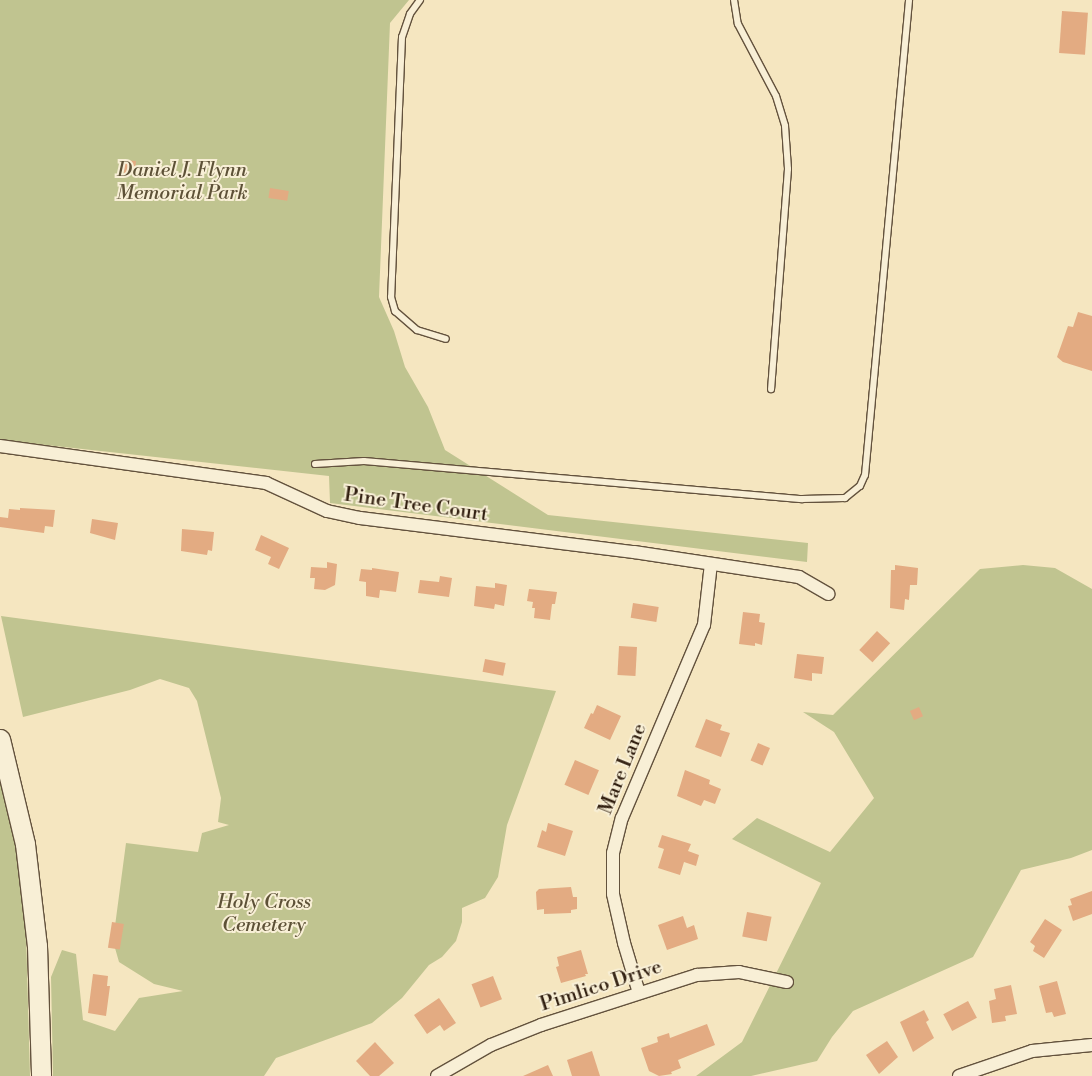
<!DOCTYPE html>
<style>
body{margin:0}
#map{position:relative;width:1092px;height:1076px;overflow:hidden;background:#f5e6c0;font-family:"Libre Bodoni",serif}
div>[style]{position:absolute}
[style*='--x']{left:calc(var(--x)*1px);top:calc(var(--y)*1px);width:calc(var(--w)*1px);rotate:calc(var(--a)*1deg)}
.green>*{inset:0;background:#c0c490}
.building>*{inset:0;background:#e3ab82;transform-origin:0 0}
.roads{filter:drop-shadow(1px 0 #63523d) drop-shadow(-1px 0 #63523d) drop-shadow(0 1px #63523d) drop-shadow(0 -1px #63523d)}
.lane>*{height:6px;margin:-3px;padding:0 3px;transform-origin:3px;border-radius:3px;background:#f8efd6}
.street>*{height:12px;margin:-6px;padding:0 6px;transform-origin:6px;border-radius:6px;background:#f8efd6}
.secondary>*{height:19px;margin:-9.5px;padding:0 9.5px;transform-origin:9.5px;border-radius:9.5px;background:#f8efd6}
span{translate:-50% -50%;white-space:nowrap;text-align:center;line-height:1.15;-webkit-text-stroke:4px #f8efd6;paint-order:stroke}
.park-label{font-size:20px;color:#5d5137;font-style:italic}
.street-label{font-size:20px;color:#322011}
</style>
<div id="map">
<div class="green">
<i style="clip-path:polygon(0 0,409px 0,390px 23px,379px 297px,394px 331px,405px 367px,428px 407px,445px 450px,548px 515px,808px 543px,807px 562px,330px 503px,329px 476px,0 440px)"></i>
<i style="clip-path:polygon(1023px 565px,1055px 568px,1092px 589px,1092px 850px,1071px 858px,1021px 870px,973px 957px,853px 1011px,832px 1037px,817px 1061px,751px 1076px,696px 1076px,742px 1042px,821px 883px,732px 839px,757px 818px,830px 852px,874px 798px,834px 732px,803px 712px,833px 715px,980px 569px)"></i>
<i style="clip-path:polygon(1px 616px,556px 691px,507px 825px,498px 877px,485px 898px,462px 908px,462px 922px,456px 941px,442px 957px,429px 965px,402px 998px,372px 1023px,276px 1058px,264px 1076px,53px 1076px,51px 977px,62px 950px,76px 954px,83px 1020px,115px 1031px,139px 998px,183px 991px,154px 984px,119px 962px,113px 941px,126px 843px,198px 852px,202px 833px,229px 825px,218px 822px,221px 798px,197px 701px,189px 688px,160px 679px,130px 690px,23px 717px)"></i>
<i style="clip-path:polygon(0 752px,25px 898px,30px 1076px,0 1076px)"></i>
</div>
<div class="building">
<i style="left:1062px;top:11px;width:26px;height:42px;rotate:4deg"></i>
<i style="left:125px;top:160px;width:11px;height:13px;rotate:5deg"></i>
<i style="left:270px;top:188px;width:19px;height:10px;rotate:9deg"></i>
<i style="clip-path:polygon(1078px 312px,1092px 316px,1092px 371px,1063px 362px,1057px 357px,1068px 326px,1073px 327px)"></i>
<i style="clip-path:polygon(20px 508px,55px 510px,53px 527px,45px 526px,44px 533px,0 527px,0 517px,8px 518px,9px 509px,20px 510px)"></i>
<i style="clip-path:polygon(92px 519px,118px 523px,115px 540px,90px 533px)"></i>
<i style="clip-path:polygon(182px 529px,214px 532px,212px 551px,208px 550px,207px 555px,181px 551px)"></i>
<i style="clip-path:polygon(261px 535px,289px 548px,279px 569px,268px 564px,271px 557px,255px 550px)"></i>
<i style="clip-path:polygon(327px 562px,337px 564px,335px 585px,325px 590px,314px 589px,315px 578px,310px 578px,311px 567px,327px 568px)"></i>
<i style="clip-path:polygon(895px 565px,918px 568px,917px 585px,910px 585px,909px 600px,905px 599px,904px 610px,890px 608px,891px 570px,895px 570px)"></i>
<i style="clip-path:polygon(372px 568px,399px 572px,396px 592px,380px 590px,379px 598px,366px 596px,366px 582px,359px 581px,361px 569px,372px 570px)"></i>
<i style="clip-path:polygon(440px 576px,452px 578px,449px 597px,418px 593px,420px 580px,439px 582px)"></i>
<i style="clip-path:polygon(495px 583px,507px 585px,504px 606px,495px 604px,494px 609px,474px 606px,476px 586px,495px 588px)"></i>
<i style="clip-path:polygon(529px 589px,557px 592px,555px 604px,552px 604px,550px 620px,534px 618px,535px 608px,532px 608px,533px 602px,527px 601px)"></i>
<i style="left:633px;top:603px;width:26px;height:15px;rotate:9deg"></i>
<i style="clip-path:polygon(743px 612px,760px 614px,759px 622px,765px 623px,762px 645px,755px 643px,755px 646px,739px 644px)"></i>
<i style="left:877px;top:631px;width:18px;height:26px;rotate:43deg"></i>
<i style="left:619px;top:646px;width:18px;height:29px;rotate:3deg"></i>
<i style="clip-path:polygon(797px 654px,824px 657px,822px 674px,812px 673px,812px 681px,794px 678px)"></i>
<i style="left:485px;top:659px;width:21px;height:13px;rotate:11deg"></i>
<i style="clip-path:polygon(597px 705px,621px 716px,610px 740px,584px 728px,591px 713px,593px 714px)"></i>
<i style="left:919px;top:707px;width:10px;height:10px;rotate:66deg"></i>
<i style="clip-path:polygon(706px 719px,722px 725px,720px 730px,730px 733px,721px 757px,695px 747px)"></i>
<i style="left:758px;top:743px;width:13px;height:19px;rotate:23deg"></i>
<i style="left:575px;top:760px;width:26px;height:27px;rotate:23deg"></i>
<i style="clip-path:polygon(685px 770px,710px 780px,709px 784px,721px 789px,715px 804px,704px 800px,701px 806px,677px 796px)"></i>
<i style="clip-path:polygon(548px 823px,573px 831px,565px 856px,537px 847px,542px 830px,546px 832px)"></i>
<i style="clip-path:polygon(662px 835px,691px 844px,688px 851px,699px 855px,696px 866px,684px 862px,680px 875px,658px 868px,664px 849px,658px 847px)"></i>
<i style="clip-path:polygon(571px 887px,573px 897px,577px 897px,577px 909px,571px 910px,571px 913px,544px 914px,544px 909px,537px 910px,536px 892px,539px 889px)"></i>
<i style="clip-path:polygon(1092px 891px,1092px 914px,1073px 921px,1068px 906px,1072px 905px,1070px 899px)"></i>
<i style="left:747px;top:912px;width:25px;height:25px;rotate:11deg"></i>
<i style="clip-path:polygon(683px 916px,687px 928px,694px 925px,698px 939px,667px 950px,658px 925px)"></i>
<i style="clip-path:polygon(1045px 919px,1062px 930px,1044px 958px,1033px 951px,1035px 946px,1030px 942px)"></i>
<i style="left:112px;top:922px;width:12px;height:26px;rotate:9deg"></i>
<i style="clip-path:polygon(581px 950px,588px 974px,585px 974px,586px 976px,561px 983px,556px 967px,559px 966px,557px 957px)"></i>
<i style="clip-path:polygon(93px 974px,108px 976px,107px 986px,110px 986px,106px 1016px,88px 1013px)"></i>
<i style="left:493px;top:976px;width:25px;height:23px;rotate:69deg"></i>
<i style="clip-path:polygon(1057px 981px,1066px 1014px,1054px 1017px,1052px 1012px,1046px 1013px,1039px 986px)"></i>
<i style="clip-path:polygon(1011px 985px,1017px 1014px,1005px 1016px,1006px 1021px,992px 1023px,989px 1001px,996px 999px,994px 989px)"></i>
<i style="clip-path:polygon(439px 998px,456px 1023px,444px 1031px,440px 1025px,427px 1034px,414px 1015px)"></i>
<i style="left:968px;top:1001px;width:19px;height:28px;rotate:62deg"></i>
<i style="clip-path:polygon(924px 1010px,929px 1020px,926px 1022px,934px 1038px,913px 1052px,900px 1022px)"></i>
<i style="clip-path:polygon(707px 1024px,715px 1045px,678px 1060px,681px 1068px,671px 1072px,672px 1074px,659px 1076px,649px 1071px,641px 1048px,658px 1042px,657px 1037px,669px 1033px,670px 1038px)"></i>
<i style="clip-path:polygon(887px 1041px,898px 1057px,879px 1074px,866px 1055px)"></i>
<i style="clip-path:polygon(375px 1042px,394px 1063px,379px 1076px,370px 1076px,356px 1061px)"></i>
<i style="clip-path:polygon(592px 1051px,600px 1076px,572px 1076px,567px 1060px)"></i>
<i style="clip-path:polygon(548px 1065px,553px 1076px,523px 1076px)"></i>
</div>
<div class="roads">
<div class="lane">
<i style="--x:420;--y:0;--w:17;--a:126"></i>
<i style="--x:410;--y:14;--w:24;--a:109"></i>
<i style="--x:402;--y:37;--w:260;--a:92.4"></i>
<i style="--x:391;--y:297;--w:15;--a:74"></i>
<i style="--x:395;--y:311;--w:29;--a:41"></i>
<i style="--x:417;--y:330;--w:30;--a:17"></i>
<i style="--x:734;--y:0;--w:24;--a:81"></i>
<i style="--x:738;--y:24;--w:81;--a:62.2"></i>
<i style="--x:776;--y:96;--w:31;--a:73"></i>
<i style="--x:785;--y:126;--w:43;--a:86"></i>
<i style="--x:788;--y:169;--w:221;--a:94.4"></i>
<i style="--x:315;--y:464;--w:49;--a:-3.5"></i>
<i style="--x:364;--y:461;--w:440;--a:5"></i>
<i style="--x:802;--y:499;--w:43;--a:-1.3"></i>
<i style="--x:845;--y:498;--w:19;--a:-39"></i>
<i style="--x:860;--y:486;--w:12;--a:-66"></i>
<i style="--x:865;--y:475;--w:477;--a:-84.7"></i>
</div>
<div class="street">
<i style="--x:0;--y:446;--w:269;--a:7.9"></i>
<i style="--x:266;--y:483;--w:67;--a:24.7"></i>
<i style="--x:327;--y:511;--w:34;--a:12"></i>
<i style="--x:360;--y:518;--w:276;--a:7.1"></i>
<i style="--x:634;--y:552;--w:167;--a:8.6"></i>
<i style="--x:799;--y:577;--w:34;--a:30"></i>
<i style="--x:639;--y:993;--w:52;--a:-106.7"></i>
<i style="--x:624;--y:943;--w:50;--a:-102.7"></i>
<i style="--x:613;--y:894;--w:41;--a:-90"></i>
<i style="--x:613;--y:853;--w:36;--a:-76"></i>
<i style="--x:622;--y:818;--w:210;--a:-67"></i>
<i style="--x:704;--y:625;--w:61;--a:-83.5"></i>
<i style="--x:437;--y:1076;--w:62;--a:-29.9"></i>
<i style="--x:491;--y:1045;--w:54;--a:-21.8"></i>
<i style="--x:541;--y:1025;--w:164;--a:-17.8"></i>
<i style="--x:697;--y:975;--w:42;--a:-4.1"></i>
<i style="--x:739;--y:972;--w:49;--a:11.8"></i>
<i style="--x:959;--y:1076;--w:77;--a:-18.9"></i>
<i style="--x:1032;--y:1051;--w:60;--a:-5.7"></i>
</div>
<div class="secondary">
<i style="--x:0;--y:739;--w:108;--a:76.6"></i>
<i style="--x:25;--y:844;--w:103;--a:83.3"></i>
<i style="--x:37;--y:946;--w:130;--a:88.2"></i>
</div>
</div>
<div class="park-label">
<span style="left:182px;top:182px">Daniel J. Flynn<br>Memorial Park</span>
<span style="left:264px;top:914px">Holy Cross<br>Cemetery</span>
</div>
<div class="street-label">
<span style="left:416px;top:505px;rotate:8deg">Pine Tree Court</span>
<span style="left:623px;top:769px;rotate:-68deg">Mare Lane</span>
<span style="left:601px;top:986px;rotate:-18deg">Pimlico Drive</span>
</div>
</div>
